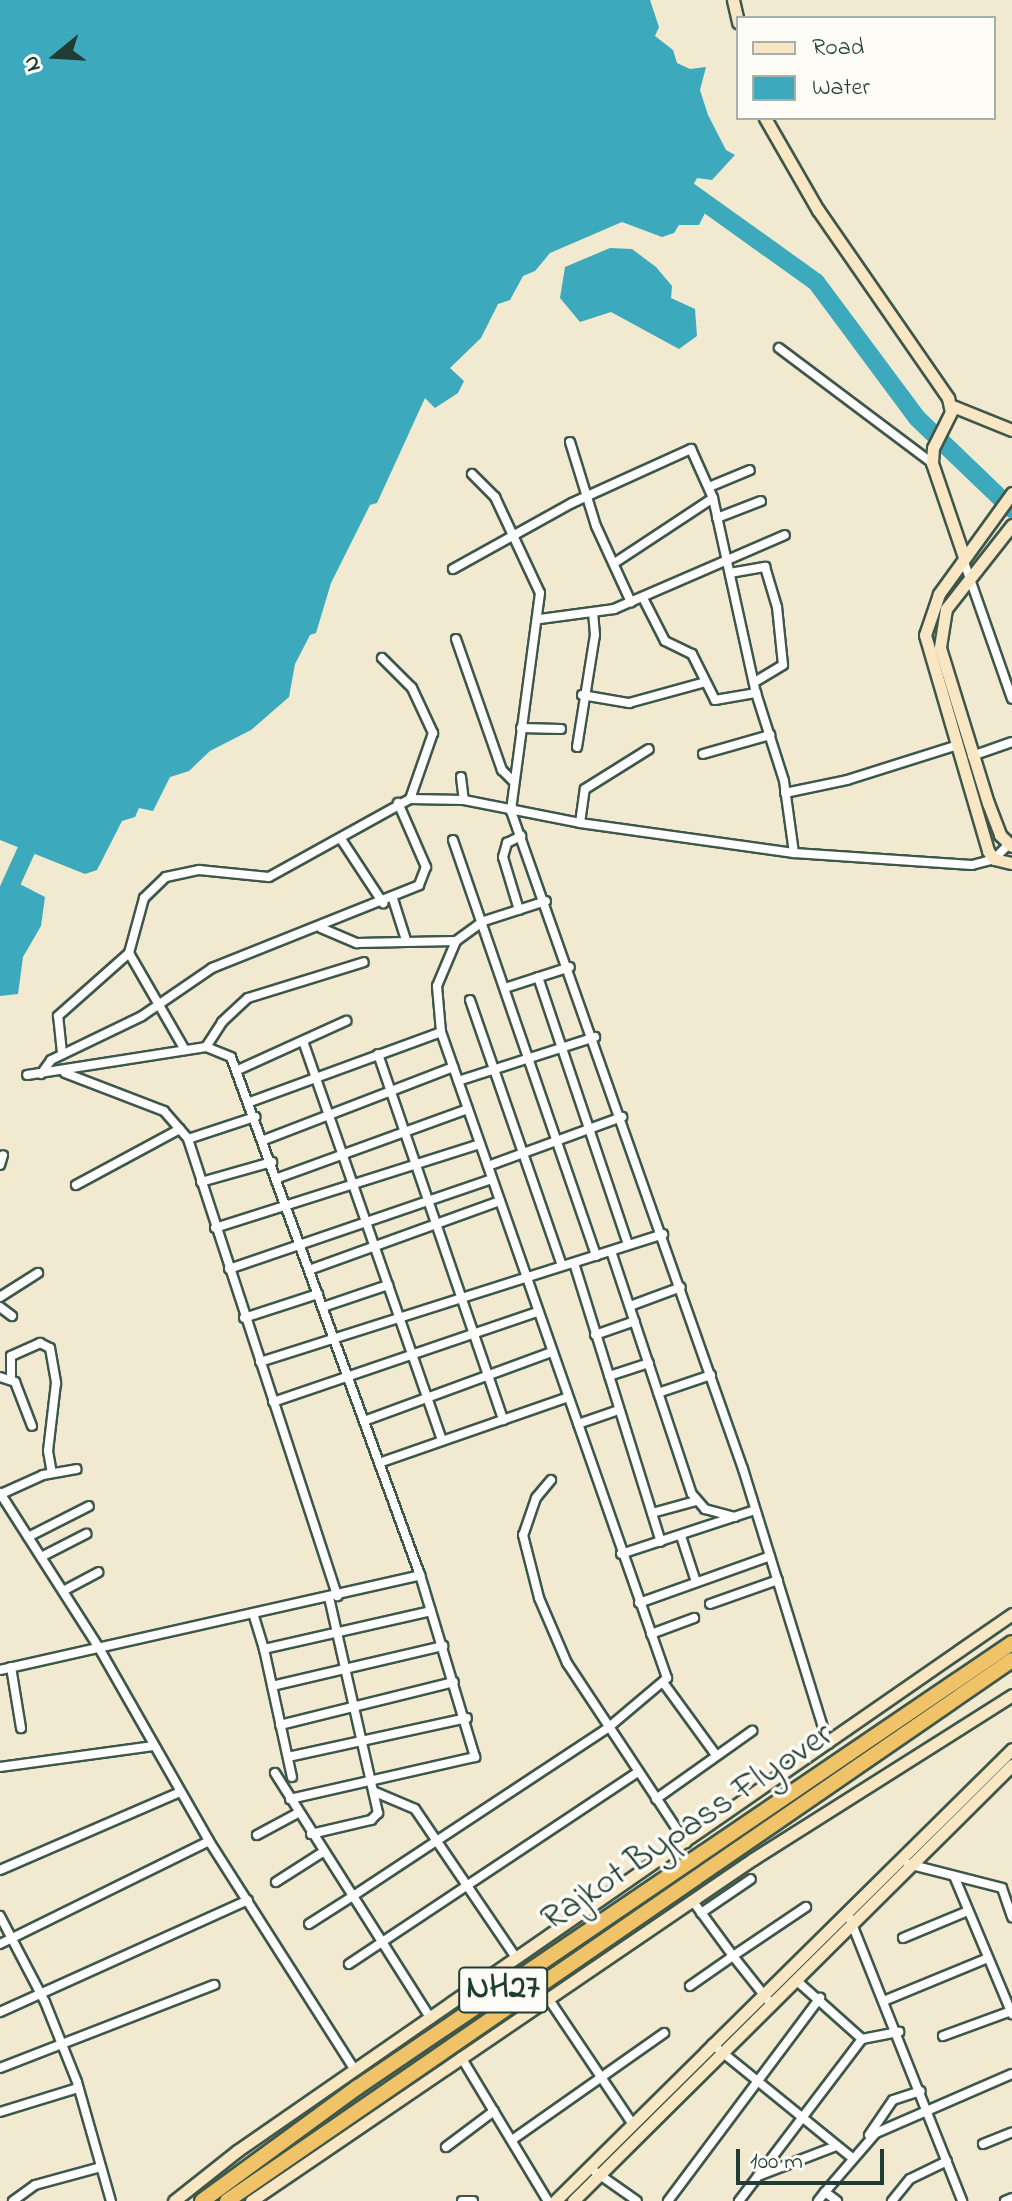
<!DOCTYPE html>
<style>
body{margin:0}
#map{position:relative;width:1012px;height:2201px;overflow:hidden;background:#f1e9d0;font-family:"Indie Flower",sans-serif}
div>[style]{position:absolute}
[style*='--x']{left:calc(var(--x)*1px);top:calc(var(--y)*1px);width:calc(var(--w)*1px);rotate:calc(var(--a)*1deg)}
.water>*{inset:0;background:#3ca9bc}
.river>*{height:18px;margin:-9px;padding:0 9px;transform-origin:9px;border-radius:9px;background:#3ca9bc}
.roads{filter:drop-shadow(2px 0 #3e574b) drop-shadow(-2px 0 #3e574b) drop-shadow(0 2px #3e574b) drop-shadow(0 -2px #3e574b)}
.street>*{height:8px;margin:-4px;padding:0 4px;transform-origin:4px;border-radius:4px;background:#fff}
.secondary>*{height:11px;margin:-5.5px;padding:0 5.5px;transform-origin:5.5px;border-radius:5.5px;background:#f9e7c3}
.highway>*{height:14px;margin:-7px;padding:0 7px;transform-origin:7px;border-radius:7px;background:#f1c369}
span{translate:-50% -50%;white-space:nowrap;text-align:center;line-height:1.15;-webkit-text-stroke:7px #fdfcf7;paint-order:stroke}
.shield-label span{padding:2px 6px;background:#fdfcf7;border:2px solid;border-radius:6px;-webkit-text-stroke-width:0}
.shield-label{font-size:34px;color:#1f3d34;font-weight:700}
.street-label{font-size:36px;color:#1f3d34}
.legend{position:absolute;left:736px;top:16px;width:260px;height:104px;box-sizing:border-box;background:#fdfcf7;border:2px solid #a4b0a9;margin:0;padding:10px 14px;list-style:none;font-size:24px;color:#1f3d34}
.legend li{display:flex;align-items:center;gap:16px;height:40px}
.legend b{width:40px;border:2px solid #a4b0a9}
.north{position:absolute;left:16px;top:16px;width:80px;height:80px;-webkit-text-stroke:6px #fdfcf7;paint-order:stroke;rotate:252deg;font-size:22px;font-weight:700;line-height:32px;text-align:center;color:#1f3d34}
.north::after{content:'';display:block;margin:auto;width:28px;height:36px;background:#1f3d34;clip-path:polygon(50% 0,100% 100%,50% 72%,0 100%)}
.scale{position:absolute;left:736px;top:2149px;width:148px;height:36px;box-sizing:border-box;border:4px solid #1f3d34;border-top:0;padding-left:10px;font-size:24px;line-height:28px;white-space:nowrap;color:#1f3d34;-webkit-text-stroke:6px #fdfcf7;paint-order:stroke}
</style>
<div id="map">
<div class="water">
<i style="clip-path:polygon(0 0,650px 0,659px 27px,655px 36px,673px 50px,677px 63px,690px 69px,706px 67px,700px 90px,708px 115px,726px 150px,735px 155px,712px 180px,697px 178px,691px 189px,705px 213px,699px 225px,679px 225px,674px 233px,662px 237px,622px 222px,550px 253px,535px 271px,523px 276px,510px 300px,498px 304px,481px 338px,450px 368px,464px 381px,458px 393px,435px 408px,425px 398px,377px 503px,370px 505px,331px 583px,316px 633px,310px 635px,295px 664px,289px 697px,251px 730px,210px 751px,189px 771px,170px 777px,153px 811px,139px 808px,135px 817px,122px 821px,97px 870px,85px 874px,0 840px)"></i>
<i style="clip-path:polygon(610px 248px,632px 249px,656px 267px,672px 286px,671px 298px,695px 309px,697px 336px,679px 349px,611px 312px,580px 322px,560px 298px,565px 267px)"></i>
<i style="clip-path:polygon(12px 880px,45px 897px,41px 926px,23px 957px,18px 994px,0 996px,0 895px)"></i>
</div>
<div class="river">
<i style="--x:672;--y:179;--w:177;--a:35.6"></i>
<i style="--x:816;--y:282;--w:169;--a:53.4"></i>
<i style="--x:917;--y:418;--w:132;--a:43.8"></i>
<i style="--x:0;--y:908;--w:87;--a:-65.5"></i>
</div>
<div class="roads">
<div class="street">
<i style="--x:779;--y:348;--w:191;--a:36.9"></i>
<i style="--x:570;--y:442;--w:88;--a:72.8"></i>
<i style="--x:596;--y:526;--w:84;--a:65.3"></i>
<i style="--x:472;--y:474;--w:33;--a:45"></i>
<i style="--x:495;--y:497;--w:106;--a:64.9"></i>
<i style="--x:540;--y:593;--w:220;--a:97.6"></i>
<i style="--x:511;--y:811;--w:698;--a:70.58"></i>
<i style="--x:743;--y:1469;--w:288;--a:72.8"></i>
<i style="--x:709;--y:487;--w:44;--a:-22.5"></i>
<i style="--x:717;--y:518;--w:47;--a:-21.1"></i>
<i style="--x:963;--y:559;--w:148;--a:70.7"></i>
<i style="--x:616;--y:562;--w:116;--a:-33.4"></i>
<i style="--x:453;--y:569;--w:136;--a:-29"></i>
<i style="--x:572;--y:503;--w:131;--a:-24.4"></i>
<i style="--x:691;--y:449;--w:54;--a:65.8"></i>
<i style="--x:713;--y:498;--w:200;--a:77.6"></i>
<i style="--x:756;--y:693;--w:92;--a:72.3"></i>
<i style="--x:784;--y:781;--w:73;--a:82.1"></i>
<i style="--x:730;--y:573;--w:36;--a:-10"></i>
<i style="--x:765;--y:567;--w:42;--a:73.3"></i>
<i style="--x:777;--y:607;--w:58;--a:84.1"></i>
<i style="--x:783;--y:665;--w:33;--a:149"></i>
<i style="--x:643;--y:598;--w:48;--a:62.9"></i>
<i style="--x:665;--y:641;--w:30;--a:26"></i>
<i style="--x:692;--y:654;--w:51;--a:63.4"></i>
<i style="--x:715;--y:700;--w:42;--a:-9.7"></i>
<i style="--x:540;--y:619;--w:75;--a:-7.7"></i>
<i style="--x:614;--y:609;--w:186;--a:-23.4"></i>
<i style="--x:456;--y:639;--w:139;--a:70.7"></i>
<i style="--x:502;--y:770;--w:17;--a:45"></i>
<i style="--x:382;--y:658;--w:42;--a:45"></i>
<i style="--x:412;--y:688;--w:50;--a:65"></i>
<i style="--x:433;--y:733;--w:70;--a:109.2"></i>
<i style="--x:582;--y:695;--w:48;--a:9.7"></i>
<i style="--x:629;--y:703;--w:79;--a:-15.4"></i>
<i style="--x:521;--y:728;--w:40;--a:1.4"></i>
<i style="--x:577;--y:747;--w:113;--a:-80.9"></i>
<i style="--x:595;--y:635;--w:21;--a:-95"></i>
<i style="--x:703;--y:754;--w:70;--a:-15.8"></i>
<i style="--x:972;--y:756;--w:42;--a:-19.3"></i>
<i style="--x:461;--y:777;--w:23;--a:83"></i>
<i style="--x:785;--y:793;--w:63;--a:-11.8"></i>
<i style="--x:847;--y:780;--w:113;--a:-17.5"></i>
<i style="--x:580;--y:823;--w:34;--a:-82"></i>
<i style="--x:585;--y:789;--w:75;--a:-32"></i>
<i style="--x:341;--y:839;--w:77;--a:56.7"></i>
<i style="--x:453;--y:840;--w:440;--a:71"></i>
<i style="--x:393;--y:899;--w:43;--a:72.4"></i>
<i style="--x:519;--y:910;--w:55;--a:-106.8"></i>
<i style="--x:503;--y:857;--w:15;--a:-74"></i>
<i style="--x:507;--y:843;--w:16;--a:-27"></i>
<i style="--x:321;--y:928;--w:39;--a:23"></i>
<i style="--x:357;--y:943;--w:99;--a:-1.2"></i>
<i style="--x:129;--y:953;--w:112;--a:60"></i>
<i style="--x:538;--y:977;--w:282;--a:71.4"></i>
<i style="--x:505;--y:988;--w:68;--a:-17.9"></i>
<i style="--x:470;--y:1000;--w:281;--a:70.9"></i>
<i style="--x:303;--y:1041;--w:423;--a:70.8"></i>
<i style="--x:206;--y:1047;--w:30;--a:-57"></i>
<i style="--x:222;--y:1022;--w:35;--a:-43"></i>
<i style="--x:248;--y:998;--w:121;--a:-17.2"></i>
<i style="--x:62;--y:1053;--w:37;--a:-96"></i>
<i style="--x:58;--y:1016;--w:95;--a:-41.6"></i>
<i style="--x:129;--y:953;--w:57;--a:-74.7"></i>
<i style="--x:144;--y:898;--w:30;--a:-44"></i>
<i style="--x:166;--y:877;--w:34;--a:-12"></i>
<i style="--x:199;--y:870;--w:70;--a:5.7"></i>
<i style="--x:269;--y:877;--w:161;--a:-29"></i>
<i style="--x:410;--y:799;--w:54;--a:1.1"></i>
<i style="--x:464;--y:800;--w:118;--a:11.2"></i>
<i style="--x:580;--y:823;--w:216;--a:8"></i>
<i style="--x:794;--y:853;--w:178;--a:3.9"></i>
<i style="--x:972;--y:865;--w:23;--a:-15"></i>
<i style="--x:994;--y:859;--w:20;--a:-45"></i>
<i style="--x:378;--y:1054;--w:387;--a:71.1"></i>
<i style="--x:238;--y:1070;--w:119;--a:-24.4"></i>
<i style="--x:65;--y:1073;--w:106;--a:21"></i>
<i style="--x:164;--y:1111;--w:37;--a:49"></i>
<i style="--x:188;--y:1139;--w:481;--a:71.9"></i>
<i style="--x:41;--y:1074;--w:17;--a:-54"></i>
<i style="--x:51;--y:1060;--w:101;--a:-25.8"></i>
<i style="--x:142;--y:1016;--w:85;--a:-34.4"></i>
<i style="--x:212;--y:968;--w:223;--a:-21.8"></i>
<i style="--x:419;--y:885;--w:19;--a:-69"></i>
<i style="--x:426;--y:867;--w:70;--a:-113.6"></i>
<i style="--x:458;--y:1081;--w:144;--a:-17.8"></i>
<i style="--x:250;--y:1102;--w:203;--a:-20.1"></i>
<i style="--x:188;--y:1139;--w:71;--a:-18.2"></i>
<i style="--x:264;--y:1140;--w:203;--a:-21.1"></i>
<i style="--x:0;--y:1165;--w:10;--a:-73"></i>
<i style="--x:488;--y:1166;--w:143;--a:-20.1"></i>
<i style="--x:278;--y:1178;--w:202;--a:-20"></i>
<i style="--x:201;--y:1182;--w:74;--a:-15.7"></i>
<i style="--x:76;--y:1185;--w:118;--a:-28.3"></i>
<i style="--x:215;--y:1228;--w:278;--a:-17.6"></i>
<i style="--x:611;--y:1251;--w:256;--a:71.6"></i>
<i style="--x:692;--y:1494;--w:20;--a:49"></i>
<i style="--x:705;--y:1509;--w:31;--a:15"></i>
<i style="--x:574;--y:1263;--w:292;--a:72.7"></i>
<i style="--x:229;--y:1269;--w:278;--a:-18.9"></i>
<i style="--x:309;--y:1270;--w:203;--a:-19.9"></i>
<i style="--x:0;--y:1297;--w:45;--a:-32.3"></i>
<i style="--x:630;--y:1306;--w:54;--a:-20.4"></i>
<i style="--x:0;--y:1307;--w:15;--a:37"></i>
<i style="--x:323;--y:1307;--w:69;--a:-18.7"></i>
<i style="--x:244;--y:1318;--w:78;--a:-18"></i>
<i style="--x:595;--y:1335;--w:42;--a:-19.3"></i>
<i style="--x:260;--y:1362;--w:423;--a:-17.6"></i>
<i style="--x:609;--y:1376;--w:42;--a:-18"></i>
<i style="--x:0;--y:1377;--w:16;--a:18"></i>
<i style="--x:15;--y:1382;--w:47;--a:68.9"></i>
<i style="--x:11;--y:1378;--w:22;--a:-90"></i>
<i style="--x:11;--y:1356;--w:32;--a:-24"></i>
<i style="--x:40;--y:1343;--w:11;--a:27"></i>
<i style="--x:50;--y:1348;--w:36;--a:80"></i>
<i style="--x:56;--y:1383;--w:68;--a:96.7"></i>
<i style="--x:48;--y:1451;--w:22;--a:80"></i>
<i style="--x:658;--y:1393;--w:56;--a:-18.8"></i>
<i style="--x:273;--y:1402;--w:279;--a:-18.8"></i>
<i style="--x:364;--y:1421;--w:200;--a:-20.2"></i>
<i style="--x:578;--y:1424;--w:43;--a:-18.9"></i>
<i style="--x:379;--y:1463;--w:200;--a:-19.2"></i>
<i style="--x:551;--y:1480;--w:23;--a:130"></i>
<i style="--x:536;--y:1498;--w:39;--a:109"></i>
<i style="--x:523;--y:1535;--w:65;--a:75.7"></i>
<i style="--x:539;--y:1598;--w:71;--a:66.7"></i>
<i style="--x:567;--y:1663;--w:216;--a:56.5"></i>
<i style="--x:0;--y:1493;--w:184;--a:57.4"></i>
<i style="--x:99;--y:1648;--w:222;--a:60.3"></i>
<i style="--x:209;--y:1841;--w:272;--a:57.5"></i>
<i style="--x:1;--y:1494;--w:46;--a:-24.3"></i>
<i style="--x:43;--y:1475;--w:34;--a:-10"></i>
<i style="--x:652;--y:1513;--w:46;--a:-15.3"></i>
<i style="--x:681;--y:1536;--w:48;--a:71.9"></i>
<i style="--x:28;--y:1537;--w:68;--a:-26.9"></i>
<i style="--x:621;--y:1554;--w:141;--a:-18.2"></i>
<i style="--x:41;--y:1557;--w:51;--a:-27.1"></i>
<i style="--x:63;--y:1591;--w:40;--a:-28"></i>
<i style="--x:639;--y:1603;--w:139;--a:-19.7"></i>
<i style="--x:710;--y:1604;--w:72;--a:-19.4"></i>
<i style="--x:253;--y:1613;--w:38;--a:73"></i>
<i style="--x:264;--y:1649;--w:171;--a:-12.8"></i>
<i style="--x:651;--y:1634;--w:46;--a:-20.4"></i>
<i style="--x:264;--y:1649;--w:131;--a:77.7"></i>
<i style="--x:11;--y:1667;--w:62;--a:80.7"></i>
<i style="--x:0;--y:1670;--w:431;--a:-12.7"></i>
<i style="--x:420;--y:1575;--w:551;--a:-110.05"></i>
<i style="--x:231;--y:1057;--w:27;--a:-158"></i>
<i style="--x:206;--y:1047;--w:181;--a:171.1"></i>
<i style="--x:665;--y:1685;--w:87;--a:53.9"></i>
<i style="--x:272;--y:1686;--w:176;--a:-13.2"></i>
<i style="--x:280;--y:1725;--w:179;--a:-13.9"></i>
<i style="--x:288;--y:1757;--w:183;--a:-12.3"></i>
<i style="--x:0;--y:1767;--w:155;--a:-7.8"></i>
<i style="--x:275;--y:1773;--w:146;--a:57.6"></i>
<i style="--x:353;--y:1896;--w:52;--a:147.5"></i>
<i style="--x:375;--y:1792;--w:43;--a:23"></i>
<i style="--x:415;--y:1809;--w:181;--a:55.8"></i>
<i style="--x:290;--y:1799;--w:190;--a:-12.8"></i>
<i style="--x:475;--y:1757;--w:190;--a:-106.8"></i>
<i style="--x:656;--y:1799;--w:118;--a:-35.3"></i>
<i style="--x:311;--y:1834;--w:62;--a:-13.1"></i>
<i style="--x:371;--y:1820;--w:10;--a:-45"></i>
<i style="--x:378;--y:1813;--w:221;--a:-102.8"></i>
<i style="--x:257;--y:1835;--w:47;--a:-28.2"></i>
<i style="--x:908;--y:1864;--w:97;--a:14.3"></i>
<i style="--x:1002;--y:1888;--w:31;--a:71"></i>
<i style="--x:0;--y:1870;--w:196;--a:-23.4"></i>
<i style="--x:954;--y:1876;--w:150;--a:67.2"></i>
<i style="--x:276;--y:1882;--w:56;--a:-32.6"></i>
<i style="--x:692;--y:1900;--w:69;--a:53.8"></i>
<i style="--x:733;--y:1956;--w:88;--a:-33.9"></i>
<i style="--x:701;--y:1913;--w:60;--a:-34.2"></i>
<i style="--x:848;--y:1914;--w:309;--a:68.3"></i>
<i style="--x:0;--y:1916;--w:97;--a:62.4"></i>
<i style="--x:45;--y:2002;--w:86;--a:68.2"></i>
<i style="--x:77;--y:2082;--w:124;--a:74.1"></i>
<i style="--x:903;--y:1938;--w:70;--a:-22.6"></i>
<i style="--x:0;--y:1944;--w:233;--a:-26.2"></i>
<i style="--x:349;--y:1964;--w:346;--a:-33.6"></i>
<i style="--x:690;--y:1986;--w:52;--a:-34.9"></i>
<i style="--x:733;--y:1956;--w:61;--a:51.6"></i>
<i style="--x:548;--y:1998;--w:151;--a:56.1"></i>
<i style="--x:886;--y:2000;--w:110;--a:-22.4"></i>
<i style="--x:0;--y:2012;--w:272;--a:-24.3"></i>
<i style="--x:431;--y:2019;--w:146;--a:-122.4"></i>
<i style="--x:353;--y:1896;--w:307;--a:-33.4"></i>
<i style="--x:609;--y:1727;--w:76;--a:-40.2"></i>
<i style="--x:667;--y:1678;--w:684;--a:-109.28"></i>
<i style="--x:441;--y:1032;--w:46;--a:-95"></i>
<i style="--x:437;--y:986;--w:49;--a:-67.1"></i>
<i style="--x:456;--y:941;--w:34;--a:-36"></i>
<i style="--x:484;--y:921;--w:65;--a:-17.9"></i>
<i style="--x:943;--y:2036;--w:72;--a:-20.2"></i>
<i style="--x:862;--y:2039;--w:38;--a:-11"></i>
<i style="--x:712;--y:2044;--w:179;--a:39.1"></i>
<i style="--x:461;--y:2057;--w:168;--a:58.9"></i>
<i style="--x:0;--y:2068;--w:230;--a:-21.2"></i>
<i style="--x:0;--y:2112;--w:82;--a:-17.1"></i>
<i style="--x:869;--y:2135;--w:42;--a:-55.6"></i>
<i style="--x:893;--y:2100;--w:29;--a:-18"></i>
<i style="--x:512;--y:2140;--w:186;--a:-35.1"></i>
<i style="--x:983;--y:2144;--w:31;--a:-22"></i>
<i style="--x:446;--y:2147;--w:60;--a:-36.9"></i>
<i style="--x:590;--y:2168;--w:57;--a:35.1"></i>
<i style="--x:758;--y:2176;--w:81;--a:-20.9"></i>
<i style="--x:825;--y:2192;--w:78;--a:-49.2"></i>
<i style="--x:876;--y:2133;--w:148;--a:-23.5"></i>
<i style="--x:13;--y:2201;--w:27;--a:-36"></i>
<i style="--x:35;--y:2185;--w:68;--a:-15.3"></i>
<i style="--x:462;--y:2201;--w:11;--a:0"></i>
<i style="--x:668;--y:2201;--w:254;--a:-53.2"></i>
<i style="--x:739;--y:2201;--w:203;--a:-52.8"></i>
<i style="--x:862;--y:2039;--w:89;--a:-138.2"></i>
<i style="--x:818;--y:2201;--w:11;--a:-52"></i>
<i style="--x:825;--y:2192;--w:15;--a:37"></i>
<i style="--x:892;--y:2201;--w:28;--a:-51"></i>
<i style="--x:910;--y:2179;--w:41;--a:-25.9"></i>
<i style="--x:1005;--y:2201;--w:8;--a:-23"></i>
</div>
<div class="secondary">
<i style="--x:733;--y:0;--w:23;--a:77"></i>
<i style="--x:765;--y:118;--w:106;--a:60.1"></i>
<i style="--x:818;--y:210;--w:229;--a:55.3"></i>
<i style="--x:948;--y:398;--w:14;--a:78"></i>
<i style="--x:951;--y:412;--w:40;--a:116.6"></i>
<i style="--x:933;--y:448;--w:15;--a:94"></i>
<i style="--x:932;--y:463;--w:99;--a:71.2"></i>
<i style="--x:950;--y:405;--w:67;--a:22"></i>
<i style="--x:1012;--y:493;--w:125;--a:125.9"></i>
<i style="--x:939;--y:594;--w:43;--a:108.9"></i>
<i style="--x:925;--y:635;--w:225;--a:73.7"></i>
<i style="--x:988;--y:851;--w:10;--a:53"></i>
<i style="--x:994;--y:859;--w:18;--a:13"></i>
<i style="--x:1012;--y:525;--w:107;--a:128.2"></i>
<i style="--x:946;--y:609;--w:39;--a:99"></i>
<i style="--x:940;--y:648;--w:162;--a:72.8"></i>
<i style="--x:988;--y:803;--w:34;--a:69"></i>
<i style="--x:1000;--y:835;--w:16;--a:43"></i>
<i style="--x:174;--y:2201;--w:80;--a:-38.4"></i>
<i style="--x:237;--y:2151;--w:943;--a:-34.72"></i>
<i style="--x:251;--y:2201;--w:607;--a:-34.27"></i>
<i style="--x:753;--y:1859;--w:307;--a:-32.3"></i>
<i style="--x:555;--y:2201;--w:643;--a:-44.68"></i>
<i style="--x:573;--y:2201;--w:619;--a:-44.8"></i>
</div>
<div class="highway">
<i style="--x:202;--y:2201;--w:193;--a:-36.2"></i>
<i style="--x:358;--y:2087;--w:790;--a:-34.17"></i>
<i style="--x:227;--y:2201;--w:953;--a:-34.57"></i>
</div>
</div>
<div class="shield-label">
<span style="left:503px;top:1990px">NH27</span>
</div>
<div class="street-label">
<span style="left:688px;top:1828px;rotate:-34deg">Rajkot Bypass Flyover</span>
</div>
<ul class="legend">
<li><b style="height:10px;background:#f9e7c3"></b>Road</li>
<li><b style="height:22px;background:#3ca9bc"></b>Water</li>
</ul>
<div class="north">N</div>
<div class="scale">100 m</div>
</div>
